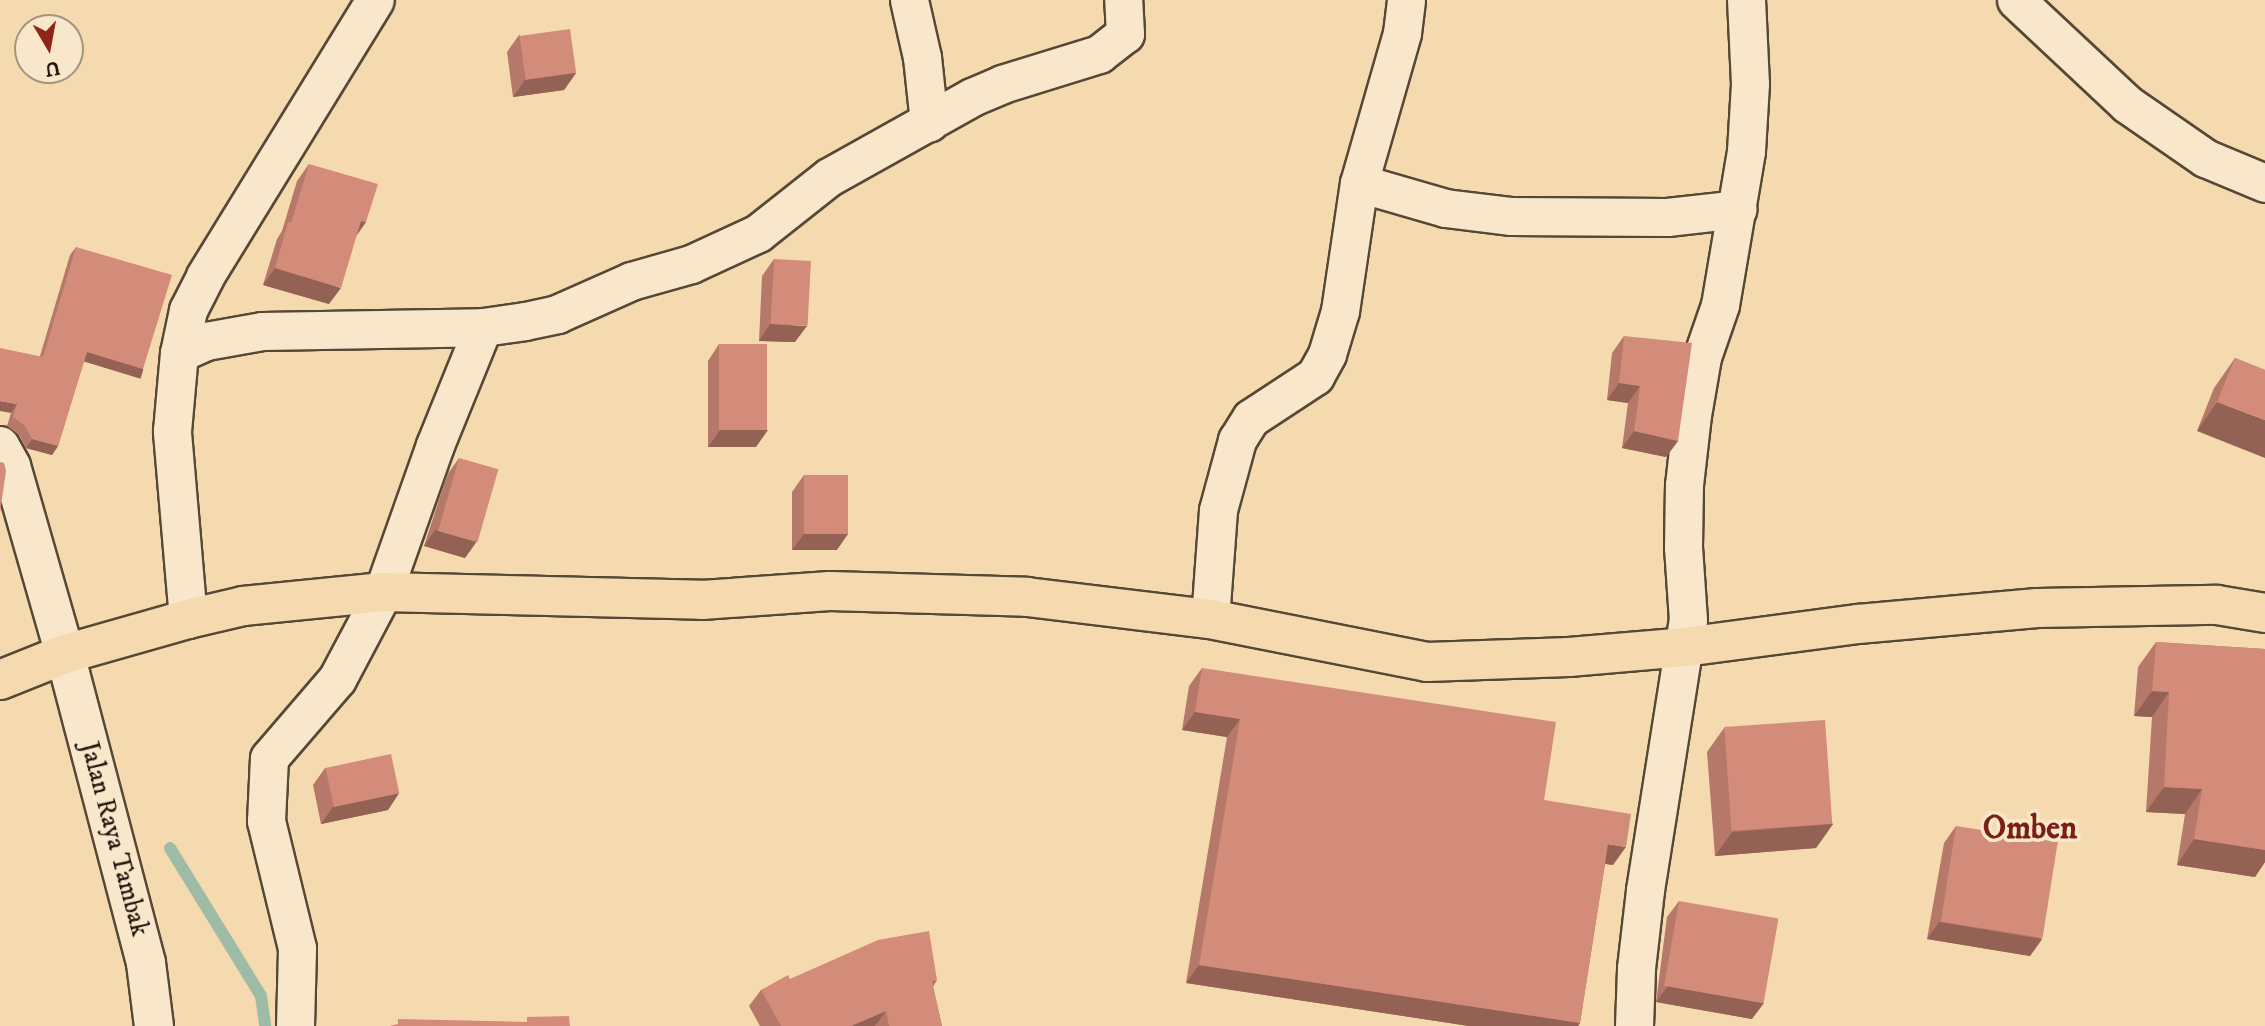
<!DOCTYPE html>
<style>
body{margin:0}
#map{position:relative;width:2265px;height:1026px;overflow:hidden;background:#f6daaf;font-family:"IM FELL DW Pica",serif}
div>[style]{position:absolute}
[style*='--x']{left:calc(var(--x)*1px);top:calc(var(--y)*1px);width:calc(var(--w)*1px);rotate:calc(var(--a)*1deg)}
.stream>*{height:12px;margin:-6px;padding:0 6px;transform-origin:6px;border-radius:6px;background:#9ebba5}
.roads{filter:drop-shadow(2px 0 #564836) drop-shadow(-2px 0 #564836) drop-shadow(0 2px #564836) drop-shadow(0 -2px #564836)}
.minor>*{height:37px;margin:-18.5px;padding:0 18.5px;transform-origin:18.5px;border-radius:18.5px;background:#f9e7cb}
.tertiary>*{height:38px;margin:-19px;padding:0 19px;transform-origin:19px;border-radius:19px;background:#f9e7cb}
.primary>*{height:38px;margin:-19px;padding:0 19px;transform-origin:19px;border-radius:19px;background:#f6daaf}
.wall>*{inset:0;background:#b57869}
.shaded-wall>*{inset:0;background:#946155;transform-origin:0 0}
.building>*{inset:0;background:#d38b7a;transform-origin:0 0}
span{translate:-50% -50%;white-space:nowrap;text-align:center;line-height:1.15;-webkit-text-stroke:7px #f9e7cb;paint-order:stroke}
.street-label{font-size:26px;color:#20170e}
.district-label{font-size:33px;color:#7a1f14;font-weight:700}
.north{position:absolute;left:14px;top:14px;width:70px;height:70px;box-sizing:border-box;background:#f9e7cb;border:2px solid #a2947f;border-radius:50%;rotate:170deg;font-size:19px;font-weight:700;line-height:28px;text-align:center;color:#20170e}
.north::after{content:'';display:block;margin:auto;width:24px;height:32px;background:#8f2418;clip-path:polygon(50% 0,100% 100%,50% 72%,0 100%)}
</style>
<div id="map">
<div class="stream">
<i style="--x:170;--y:848;--w:174;--a:58.4"></i>
<i style="--x:261;--y:996;--w:30;--a:82"></i>
</div>
<div class="roads">
<div class="minor">
<i style="--x:909;--y:0;--w:58;--a:77.2"></i>
<i style="--x:922;--y:57;--w:66;--a:83.9"></i>
<i style="--x:2016;--y:0;--w:152;--a:43.1"></i>
<i style="--x:2127;--y:104;--w:95;--a:34.7"></i>
<i style="--x:2205;--y:158;--w:65;--a:22.6"></i>
<i style="--x:1359;--y:183;--w:90;--a:16.2"></i>
<i style="--x:1445;--y:208;--w:65;--a:7"></i>
<i style="--x:1510;--y:216;--w:157;--a:0.4"></i>
<i style="--x:1667;--y:217;--w:71;--a:-6.4"></i>
<i style="--x:179;--y:353;--w:30;--a:-24"></i>
<i style="--x:206;--y:341;--w:57;--a:-10.1"></i>
<i style="--x:262;--y:331;--w:221;--a:-1"></i>
<i style="--x:483;--y:327;--w:42;--a:-8.1"></i>
<i style="--x:525;--y:321;--w:33;--a:-12"></i>
<i style="--x:557;--y:314;--w:81;--a:-24"></i>
<i style="--x:631;--y:281;--w:62;--a:-15.8"></i>
<i style="--x:691;--y:264;--w:74;--a:-24.8"></i>
<i style="--x:758;--y:233;--w:90;--a:-38.3"></i>
<i style="--x:829;--y:177;--w:164;--a:-29.2"></i>
<i style="--x:972;--y:97;--w:33;--a:-23"></i>
<i style="--x:1002;--y:84;--w:102;--a:-17.2"></i>
<i style="--x:1099;--y:54;--w:33;--a:-38"></i>
<i style="--x:1125;--y:34;--w:34;--a:-93"></i>
<i style="--x:188;--y:619;--w:189;--a:-94.9"></i>
<i style="--x:172;--y:431;--w:78;--a:-84.9"></i>
<i style="--x:179;--y:353;--w:44;--a:-78.2"></i>
<i style="--x:188;--y:310;--w:38;--a:-63"></i>
<i style="--x:205;--y:276;--w:324;--a:-58.4"></i>
<i style="--x:1210;--y:619;--w:109;--a:-85.8"></i>
<i style="--x:1218;--y:510;--w:73;--a:-74.8"></i>
<i style="--x:1237;--y:440;--w:26;--a:-58"></i>
<i style="--x:1251;--y:418;--w:77;--a:-33.3"></i>
<i style="--x:1315;--y:376;--w:25;--a:-61"></i>
<i style="--x:1327;--y:354;--w:45;--a:-73.2"></i>
<i style="--x:1340;--y:311;--w:129;--a:-81.6"></i>
<i style="--x:1359;--y:183;--w:156;--a:-74"></i>
<i style="--x:1402;--y:33;--w:33;--a:-83"></i>
<i style="--x:295;--y:1026;--w:78;--a:-88.5"></i>
<i style="--x:297;--y:948;--w:131;--a:-103.7"></i>
<i style="--x:266;--y:821;--w:63;--a:-87.3"></i>
<i style="--x:269;--y:758;--w:104;--a:-49.3"></i>
<i style="--x:337;--y:679;--w:98;--a:-62.1"></i>
<i style="--x:383;--y:592;--w:156;--a:-70.5"></i>
<i style="--x:435;--y:445;--w:127;--a:-67.9"></i>
<i style="--x:1634;--y:1026;--w:58;--a:-88"></i>
<i style="--x:1636;--y:968;--w:79;--a:-83.4"></i>
<i style="--x:1645;--y:890;--w:273;--a:-81"></i>
<i style="--x:1688;--y:620;--w:73;--a:-93.9"></i>
<i style="--x:1683;--y:547;--w:62;--a:-89.1"></i>
<i style="--x:1684;--y:485;--w:70;--a:-83.5"></i>
<i style="--x:1692;--y:415;--w:59;--a:-80.2"></i>
<i style="--x:1702;--y:357;--w:55;--a:-70.9"></i>
<i style="--x:1720;--y:305;--w:156;--a:-80.4"></i>
<i style="--x:1746;--y:151;--w:67;--a:-86.6"></i>
<i style="--x:1750;--y:84;--w:84;--a:-92.7"></i>
</div>
<div class="tertiary">
<i style="--x:0;--y:446;--w:23;--a:61"></i>
<i style="--x:11;--y:466;--w:196;--a:74"></i>
<i style="--x:65;--y:654;--w:319;--a:75.3"></i>
<i style="--x:146;--y:963;--w:64;--a:82.8"></i>
</div>
<div class="primary">
<i style="--x:0;--y:680;--w:70;--a:-21.8"></i>
<i style="--x:65;--y:654;--w:128;--a:-15.9"></i>
<i style="--x:188;--y:619;--w:57;--a:-13.3"></i>
<i style="--x:243;--y:606;--w:141;--a:-5.7"></i>
<i style="--x:383;--y:592;--w:319;--a:1.4"></i>
<i style="--x:702;--y:600;--w:128;--a:-4"></i>
<i style="--x:830;--y:591;--w:197;--a:1.7"></i>
<i style="--x:1027;--y:597;--w:184;--a:6.9"></i>
<i style="--x:1210;--y:619;--w:221;--a:11.2"></i>
<i style="--x:1427;--y:662;--w:142;--a:-2"></i>
<i style="--x:1569;--y:657;--w:116;--a:-4.9"></i>
<i style="--x:1685;--y:647;--w:175;--a:-7.6"></i>
<i style="--x:1858;--y:624;--w:180;--a:-5.1"></i>
<i style="--x:2037;--y:608;--w:180;--a:-1"></i>
<i style="--x:2217;--y:605;--w:49;--a:9.5"></i>
</div>
</div>
<div class="wall">
<i style="clip-path:polygon(519px 35px,576px 73px,564px 90px,513px 97px,507px 52px)"></i>
<i style="clip-path:polygon(309px 164px,366px 222px,356px 236px,329px 304px,263px 285px,277px 239px,282px 231px,297px 181px)"></i>
<i style="clip-path:polygon(76px 247px,143px 369px,137px 377px,84px 361px,58px 446px,52px 455px,26px 448px,19px 435px,7px 426px,11px 413px,40px 356px,70px 255px)"></i>
<i style="clip-path:polygon(774px 259px,795px 342px,759px 341px,762px 276px)"></i>
<i style="clip-path:polygon(1624px 336px,1678px 441px,1666px 457px,1622px 448px,1628px 403px,1607px 400px,1612px 353px)"></i>
<i style="clip-path:polygon(719px 344px,756px 447px,708px 447px,708px 361px)"></i>
<i style="clip-path:polygon(2235px 358px,2265px 370px,2197px 431px,2214px 388px)"></i>
<i style="clip-path:polygon(459px 458px,477px 541px,465px 558px,424px 546px,447px 475px)"></i>
<i style="clip-path:polygon(804px 475px,837px 550px,792px 550px,792px 492px)"></i>
<i style="clip-path:polygon(2156px 642px,2265px 649px,2265px 862px,2255px 877px,2177px 865px,2185px 814px,2146px 812px,2152px 717px,2134px 716px,2138px 667px)"></i>
<i style="clip-path:polygon(1202px 668px,1544px 800px,1613px 865px,1605px 864px,1580px 1023px,1578px 1026px,1469px 1026px,1186px 983px,1227px 737px,1182px 730px,1189px 686px)"></i>
<i style="clip-path:polygon(1724px 728px,1833px 824px,1816px 848px,1715px 856px,1707px 752px)"></i>
<i style="clip-path:polygon(325px 768px,399px 793px,388px 810px,321px 824px,313px 785px)"></i>
<i style="clip-path:polygon(1956px 826px,2042px 939px,2030px 956px,1927px 939px,1944px 843px)"></i>
<i style="clip-path:polygon(1679px 901px,1752px 1019px,1656px 1002px,1667px 917px)"></i>
<i style="clip-path:polygon(790px 979px,937px 980px,933px 987px,942px 1026px,760px 1026px,749px 1006px,761px 990px)"></i>
</div>
<div class="shaded-wall">
<i style="clip-path:polygon(576px 73px,564px 90px,513px 97px,525px 80px)"></i>
<i style="clip-path:polygon(361px 221px,366px 222px,354px 239px)"></i>
<i style="clip-path:polygon(275px 268px,341px 288px,329px 304px,263px 285px)"></i>
<i style="clip-path:polygon(770px 324px,807px 326px,795px 342px,759px 341px)"></i>
<i style="left:87px;top:352px;width:59px;height:10px;rotate:17deg"></i>
<i style="clip-path:polygon(1619px 383px,1640px 386px,1628px 403px,1607px 400px)"></i>
<i style="clip-path:polygon(0 401px,17px 404px,11px 413px,0 411px)"></i>
<i style="clip-path:polygon(2217px 402px,2265px 420px,2265px 458px,2197px 431px)"></i>
<i style="clip-path:polygon(720px 430px,768px 430px,756px 447px,708px 447px)"></i>
<i style="clip-path:polygon(1634px 431px,1678px 441px,1666px 457px,1622px 448px)"></i>
<i style="clip-path:polygon(32px 439px,58px 446px,52px 455px,26px 448px)"></i>
<i style="clip-path:polygon(435px 530px,477px 541px,465px 558px,424px 546px)"></i>
<i style="clip-path:polygon(804px 534px,848px 534px,837px 550px,792px 550px)"></i>
<i style="clip-path:polygon(2152px 691px,2169px 692px,2152px 717px,2134px 716px)"></i>
<i style="clip-path:polygon(1195px 712px,1240px 719px,1227px 737px,1182px 730px)"></i>
<i style="clip-path:polygon(2164px 787px,2202px 789px,2185px 814px,2146px 812px)"></i>
<i style="clip-path:polygon(399px 793px,388px 810px,321px 824px,333px 807px)"></i>
<i style="clip-path:polygon(1833px 824px,1816px 848px,1715px 856px,1732px 832px)"></i>
<i style="clip-path:polygon(2194px 839px,2265px 850px,2265px 862px,2255px 877px,2177px 865px)"></i>
<i style="clip-path:polygon(1608px 844px,1626px 847px,1613px 865px,1595px 862px)"></i>
<i style="clip-path:polygon(1939px 922px,2042px 939px,2030px 956px,1927px 939px)"></i>
<i style="clip-path:polygon(1199px 965px,1580px 1023px,1578px 1026px,1469px 1026px,1186px 983px)"></i>
<i style="clip-path:polygon(1668px 986px,1764px 1003px,1752px 1019px,1656px 1002px)"></i>
<i style="clip-path:polygon(886px 1011px,875px 1026px,851px 1026px)"></i>
</div>
<div class="building">
<i style="left:570px;top:29px;width:44px;height:51px;rotate:82deg"></i>
<i style="clip-path:polygon(309px 164px,378px 184px,366px 222px,361px 221px,341px 288px,275px 268px,288px 222px,291px 223px)"></i>
<i style="clip-path:polygon(76px 247px,172px 275px,143px 369px,87px 352px,58px 446px,32px 439px,25px 426px,13px 417px,17px 404px,0 401px,0 348px,43px 357px)"></i>
<i style="left:774px;top:259px;width:37px;height:65px;rotate:3deg"></i>
<i style="clip-path:polygon(1624px 336px,1692px 343px,1678px 441px,1634px 431px,1640px 386px,1619px 383px)"></i>
<i style="left:719px;top:344px;width:48px;height:86px"></i>
<i style="clip-path:polygon(2235px 358px,2265px 370px,2265px 420px,2217px 402px)"></i>
<i style="left:459px;top:458px;width:41px;height:76px;rotate:16deg"></i>
<i style="clip-path:polygon(0 462px,4px 463px,6px 471px,0 512px)"></i>
<i style="left:804px;top:475px;width:44px;height:59px"></i>
<i style="clip-path:polygon(2156px 642px,2265px 649px,2265px 850px,2194px 839px,2202px 789px,2164px 787px,2169px 692px,2152px 691px)"></i>
<i style="clip-path:polygon(1202px 668px,1556px 722px,1544px 800px,1631px 814px,1626px 847px,1608px 844px,1580px 1023px,1199px 965px,1240px 719px,1195px 712px)"></i>
<i style="left:1825px;top:720px;width:104px;height:101px;rotate:86deg"></i>
<i style="left:391px;top:754px;width:40px;height:67px;rotate:78deg"></i>
<i style="left:1956px;top:826px;width:103px;height:97px;rotate:9deg"></i>
<i style="left:1679px;top:901px;width:101px;height:86px;rotate:10deg"></i>
<i style="clip-path:polygon(929px 931px,937px 980px,932px 981px,942px 1026px,889px 1026px,886px 1011px,851px 1026px,781px 1026px,761px 990px,788px 975px,790px 979px,878px 940px)"></i>
<i style="clip-path:polygon(569px 1016px,570px 1026px,389px 1026px,398px 1024px,398px 1019px,527px 1022px,527px 1017px)"></i>
</div>
<div class="street-label">
<span style="left:114px;top:839px;rotate:75deg">Jalan Raya Tambak</span>
</div>
<div class="district-label">
<span style="left:2030px;top:829px">Omben</span>
</div>
<div class="north">U</div>
</div>
